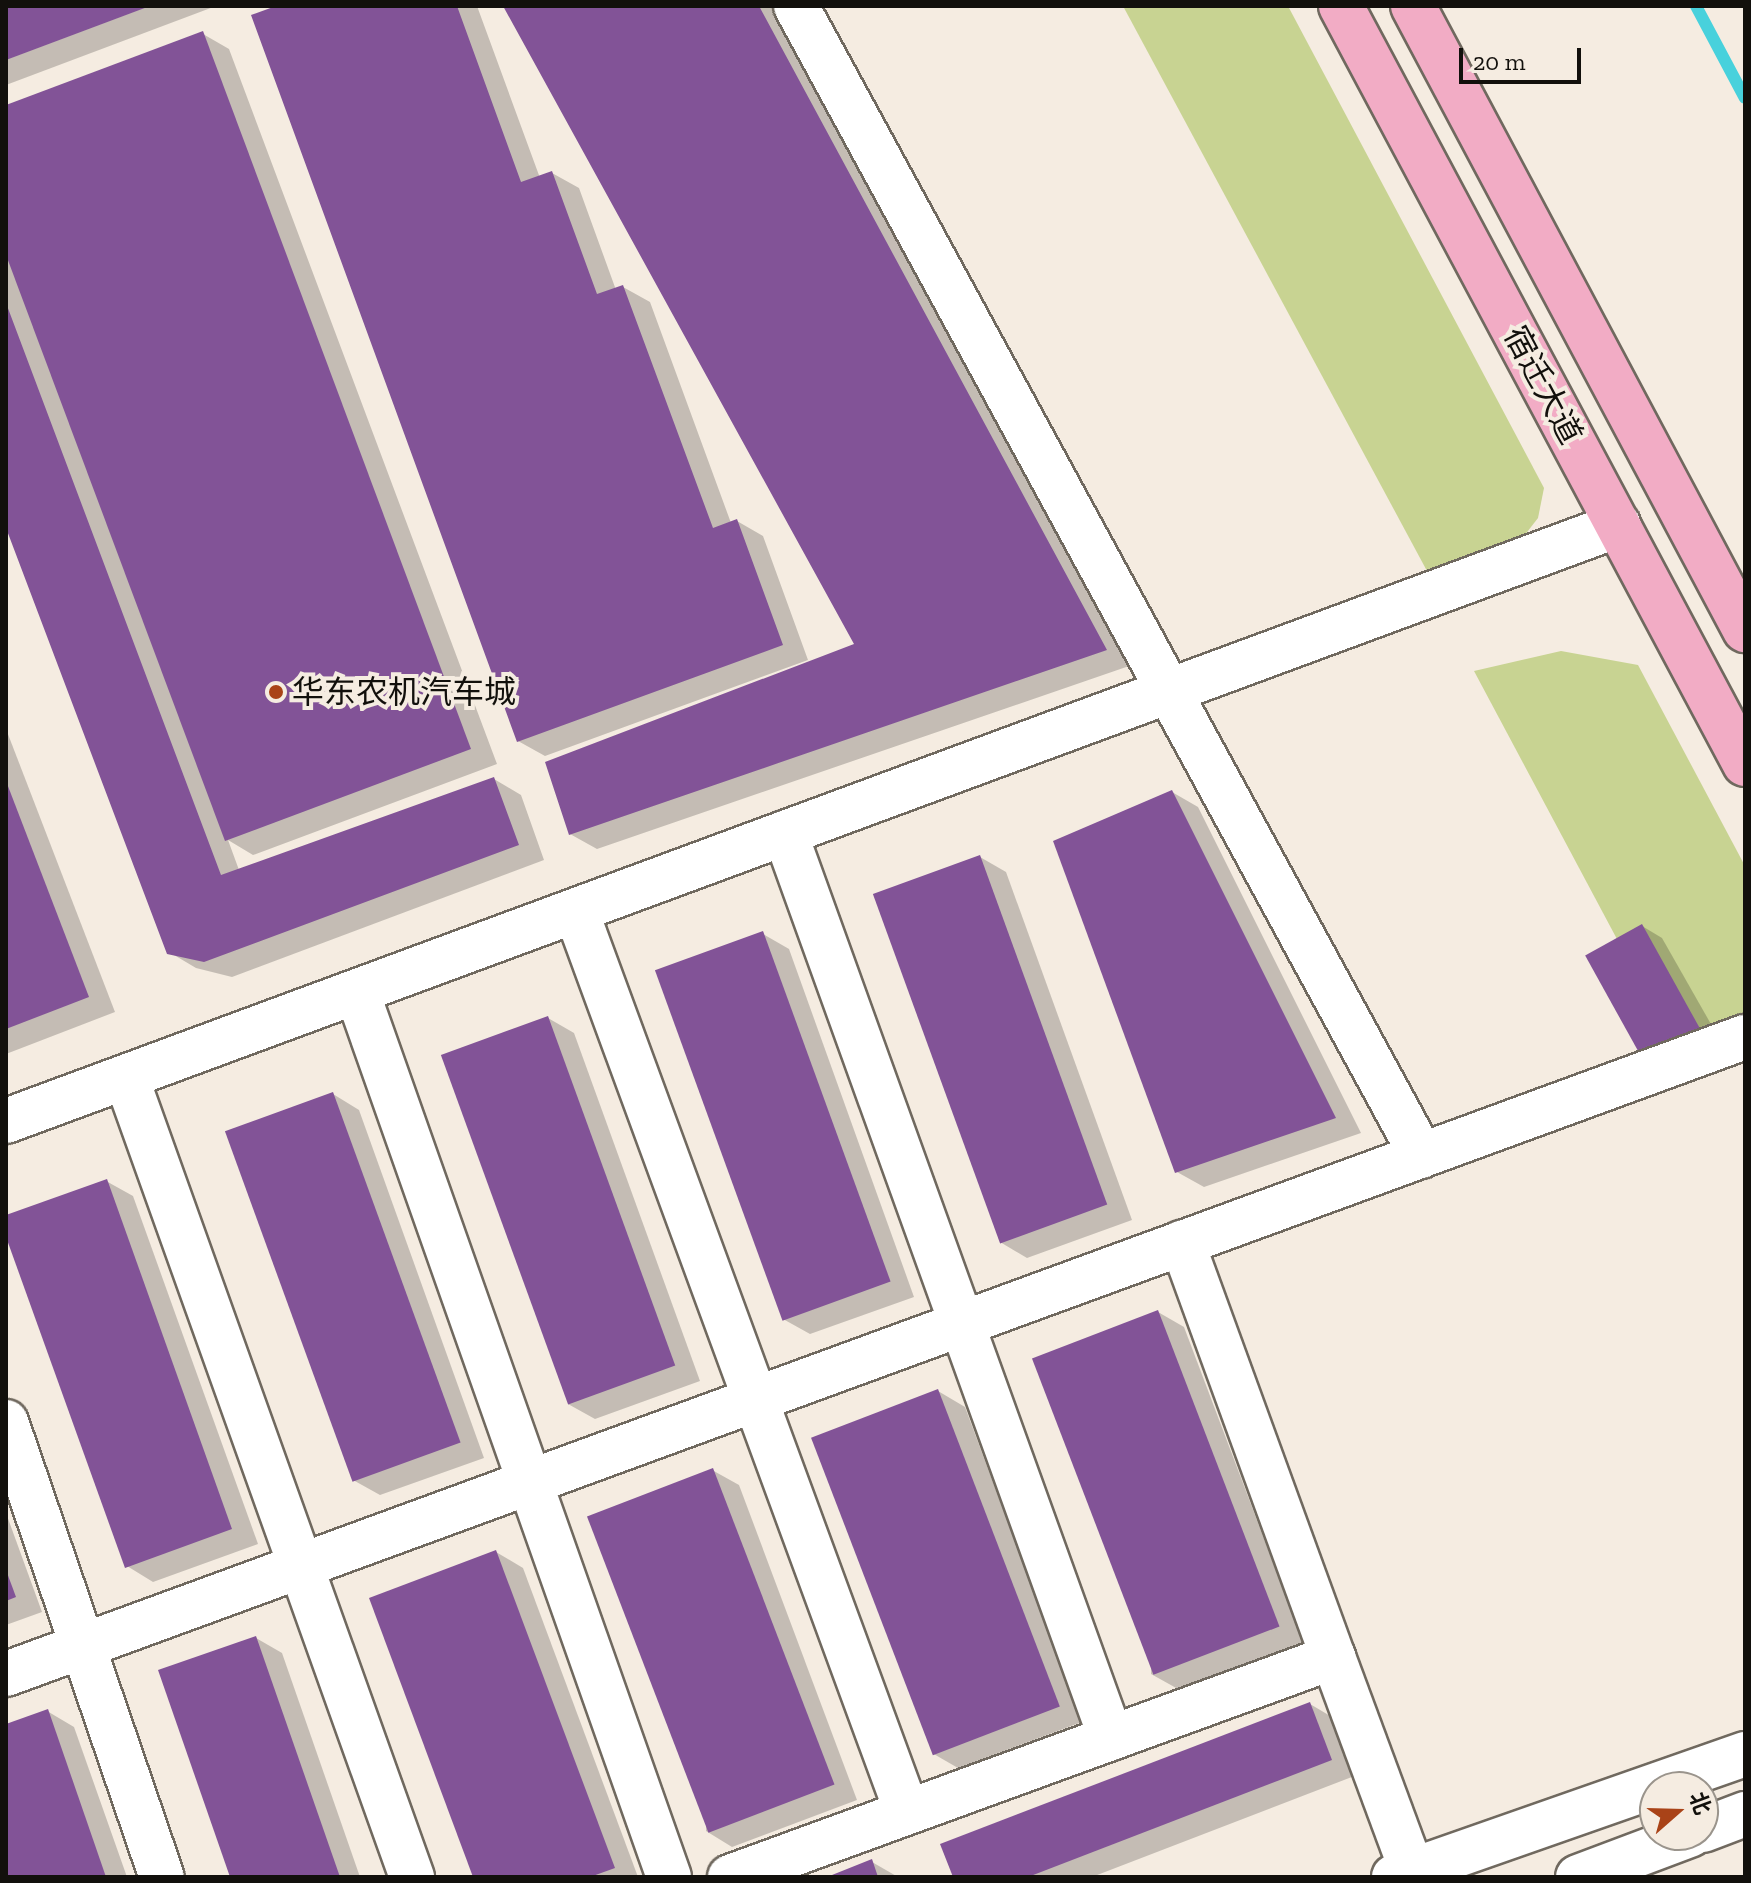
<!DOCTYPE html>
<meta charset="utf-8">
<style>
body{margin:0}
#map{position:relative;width:1751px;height:1883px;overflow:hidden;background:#f5ece1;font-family:"Zilla Slab","Noto Sans SC",serif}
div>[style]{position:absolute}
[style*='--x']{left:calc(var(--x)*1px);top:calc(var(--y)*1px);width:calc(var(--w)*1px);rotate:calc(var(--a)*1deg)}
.green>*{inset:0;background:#c8d392}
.shadow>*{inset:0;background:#0003}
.stream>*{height:12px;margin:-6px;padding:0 6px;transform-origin:6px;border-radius:6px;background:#48d1dc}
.building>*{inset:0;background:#825397;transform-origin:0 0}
.roads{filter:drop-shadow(2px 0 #70695f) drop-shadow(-2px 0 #70695f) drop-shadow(0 2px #70695f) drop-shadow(0 -2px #70695f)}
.minor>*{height:44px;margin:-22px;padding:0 22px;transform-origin:22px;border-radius:22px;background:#fff}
.major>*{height:44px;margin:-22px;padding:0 22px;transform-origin:22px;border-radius:22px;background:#f2acc5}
.dots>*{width:22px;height:22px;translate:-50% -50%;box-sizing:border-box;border:4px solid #f5ece1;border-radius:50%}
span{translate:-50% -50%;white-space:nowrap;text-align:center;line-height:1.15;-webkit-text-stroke:8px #f5ece1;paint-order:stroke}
.street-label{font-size:32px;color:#12100c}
.poi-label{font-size:32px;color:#12100c}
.left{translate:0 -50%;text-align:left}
.frame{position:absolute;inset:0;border:8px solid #12100c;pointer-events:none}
.north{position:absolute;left:1639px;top:1771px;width:80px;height:80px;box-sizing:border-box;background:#f5ece1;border:2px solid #9a948c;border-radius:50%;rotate:70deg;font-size:22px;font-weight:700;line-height:32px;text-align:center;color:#12100c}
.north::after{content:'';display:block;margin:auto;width:28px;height:36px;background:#a94318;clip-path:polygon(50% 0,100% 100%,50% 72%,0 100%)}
.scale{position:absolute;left:1459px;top:48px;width:122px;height:36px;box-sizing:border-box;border:4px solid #12100c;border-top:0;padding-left:10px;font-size:24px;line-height:28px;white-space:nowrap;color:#12100c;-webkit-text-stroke:6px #f5ece1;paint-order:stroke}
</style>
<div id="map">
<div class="green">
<i style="clip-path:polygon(1123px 6px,1288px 6px,1544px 488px,1538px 518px,1521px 540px,1434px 584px)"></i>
<i style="clip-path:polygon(1561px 651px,1638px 665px,1745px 866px,1745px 1022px,1674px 1046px,1474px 671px)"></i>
</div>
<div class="shadow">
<i style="clip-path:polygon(6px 6px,216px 6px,6px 85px)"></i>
<i style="clip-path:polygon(282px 6px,477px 6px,540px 178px,552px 173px,579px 188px,616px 290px,623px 287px,650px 302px,731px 523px,737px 521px,763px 536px,808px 660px,545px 756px,518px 741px)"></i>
<i style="clip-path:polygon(505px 6px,776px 6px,1132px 665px,597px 849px,570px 834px,857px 646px)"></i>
<i style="clip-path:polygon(203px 34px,229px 49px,497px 764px,253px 855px,228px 840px,239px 870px,494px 779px,521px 795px,544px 860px,232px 977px,196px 968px,169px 952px,6px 520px,6px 107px)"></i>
<i style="clip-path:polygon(6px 729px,115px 1012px,6px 1054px)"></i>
<i style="clip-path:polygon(1172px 792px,1198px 807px,1361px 1133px,1204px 1187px,1177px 1172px)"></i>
<i style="clip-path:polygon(980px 857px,1006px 872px,1132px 1220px,1027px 1258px,1000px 1242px)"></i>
<i style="clip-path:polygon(1642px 926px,1662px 938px,1724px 1047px,1669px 1078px)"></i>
<i style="clip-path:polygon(763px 934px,789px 949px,914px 1297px,810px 1334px,783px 1319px)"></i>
<i style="clip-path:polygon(548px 1018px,574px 1033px,700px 1381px,595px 1419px,568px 1404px)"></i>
<i style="clip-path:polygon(333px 1094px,359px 1110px,484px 1458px,380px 1495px,353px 1480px)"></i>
<i style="clip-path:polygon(106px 1181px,133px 1196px,258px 1544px,153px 1582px,127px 1566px,6px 1231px,6px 1217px)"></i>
<i style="clip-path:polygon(1158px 1312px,1184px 1327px,1303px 1642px,1178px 1689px,1151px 1674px)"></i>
<i style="clip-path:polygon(938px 1391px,965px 1407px,1082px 1722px,958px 1768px,932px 1753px)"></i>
<i style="clip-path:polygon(712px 1470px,739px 1485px,857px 1800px,732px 1847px,706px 1831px)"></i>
<i style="clip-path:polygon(6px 1513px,42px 1612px,6px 1625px)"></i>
<i style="clip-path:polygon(496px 1552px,523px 1568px,638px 1877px,476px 1877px)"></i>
<i style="clip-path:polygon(256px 1638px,282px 1653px,360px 1877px,233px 1877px)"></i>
<i style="clip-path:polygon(1310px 1704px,1337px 1720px,1357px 1775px,1092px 1877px,955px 1877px)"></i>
<i style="clip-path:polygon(47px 1711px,74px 1727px,127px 1877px,6px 1877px,6px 1726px)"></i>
<i style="clip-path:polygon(872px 1862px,898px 1877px,832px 1877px)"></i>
</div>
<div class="stream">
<i style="--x:1696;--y:6;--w:104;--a:62"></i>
</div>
<div class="building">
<i style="clip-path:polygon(6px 6px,150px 6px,6px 60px)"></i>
<i style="clip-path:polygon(276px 6px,457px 6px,521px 182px,552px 171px,597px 294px,623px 285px,713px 528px,737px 519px,783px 645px,517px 742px,251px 15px)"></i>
<i style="clip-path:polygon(503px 6px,759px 6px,1107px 650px,569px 835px,545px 762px,854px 644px)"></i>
<i style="clip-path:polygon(203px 31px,471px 749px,225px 841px,6px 255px,6px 105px)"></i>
<i style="clip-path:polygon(6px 303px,221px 875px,494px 777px,519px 845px,204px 962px,167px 954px,6px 528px)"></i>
<i style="clip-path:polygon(6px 781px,89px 997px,6px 1029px)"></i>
<i style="clip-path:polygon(1172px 790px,1336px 1118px,1175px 1173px,1053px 841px)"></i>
<i style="left:980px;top:855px;width:372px;height:114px;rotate:70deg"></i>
<i style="left:1642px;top:924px;width:129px;height:65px;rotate:61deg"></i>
<i style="left:763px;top:931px;width:373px;height:115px;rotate:70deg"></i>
<i style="left:548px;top:1016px;width:372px;height:114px;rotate:70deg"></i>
<i style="left:333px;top:1092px;width:373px;height:115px;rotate:70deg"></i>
<i style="clip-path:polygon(107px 1179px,232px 1529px,125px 1568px,6px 1237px,6px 1215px)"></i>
<i style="left:1158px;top:1310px;width:339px;height:135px;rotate:69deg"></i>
<i style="left:938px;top:1389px;width:340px;height:136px;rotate:69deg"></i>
<i style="left:713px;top:1468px;width:339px;height:135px;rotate:69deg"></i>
<i style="clip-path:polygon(496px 1550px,615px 1868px,590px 1877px,473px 1877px,369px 1598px)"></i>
<i style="clip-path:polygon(6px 1570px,16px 1597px,6px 1601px)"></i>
<i style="clip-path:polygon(256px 1636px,340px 1877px,230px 1877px,158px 1670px)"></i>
<i style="clip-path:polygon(1310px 1702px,1332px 1760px,1028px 1877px,953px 1877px,940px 1844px)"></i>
<i style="clip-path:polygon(48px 1709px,106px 1877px,6px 1877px,6px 1724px)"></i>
<i style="clip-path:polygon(872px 1859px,878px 1877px,827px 1877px)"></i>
</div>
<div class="roads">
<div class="minor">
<i style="--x:796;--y:6;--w:1309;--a:61.44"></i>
<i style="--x:785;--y:833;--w:962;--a:70.19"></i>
<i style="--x:576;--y:911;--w:960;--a:69.83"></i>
<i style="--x:357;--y:992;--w:938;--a:70.58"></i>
<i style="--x:126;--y:1077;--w:850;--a:70.33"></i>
<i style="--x:6;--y:1121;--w:1719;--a:-20.29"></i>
<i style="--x:6;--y:1422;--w:481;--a:71.1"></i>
<i style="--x:1333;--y:1657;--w:227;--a:69.7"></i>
<i style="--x:6;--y:1674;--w:1852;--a:-20.12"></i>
<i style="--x:1703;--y:1830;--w:45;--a:-20.9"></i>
<i style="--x:730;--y:1877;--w:642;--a:-20.04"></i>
<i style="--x:1333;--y:1657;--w:441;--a:-110"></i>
<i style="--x:1394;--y:1877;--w:372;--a:-19.3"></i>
<i style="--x:1578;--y:1877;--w:120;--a:-20.6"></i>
</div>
<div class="major">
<i style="--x:1341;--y:6;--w:859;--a:61.94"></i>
<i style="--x:1413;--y:6;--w:707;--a:61.98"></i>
</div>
</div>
<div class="dots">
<i style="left:276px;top:692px;background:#a94318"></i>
</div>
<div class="street-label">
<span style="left:1543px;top:385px;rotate:62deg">宿迁大道</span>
</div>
<div class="poi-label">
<span class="left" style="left:292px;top:692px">华东农机汽车城</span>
</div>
<div class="frame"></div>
<div class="north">北</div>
<div class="scale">20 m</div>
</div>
